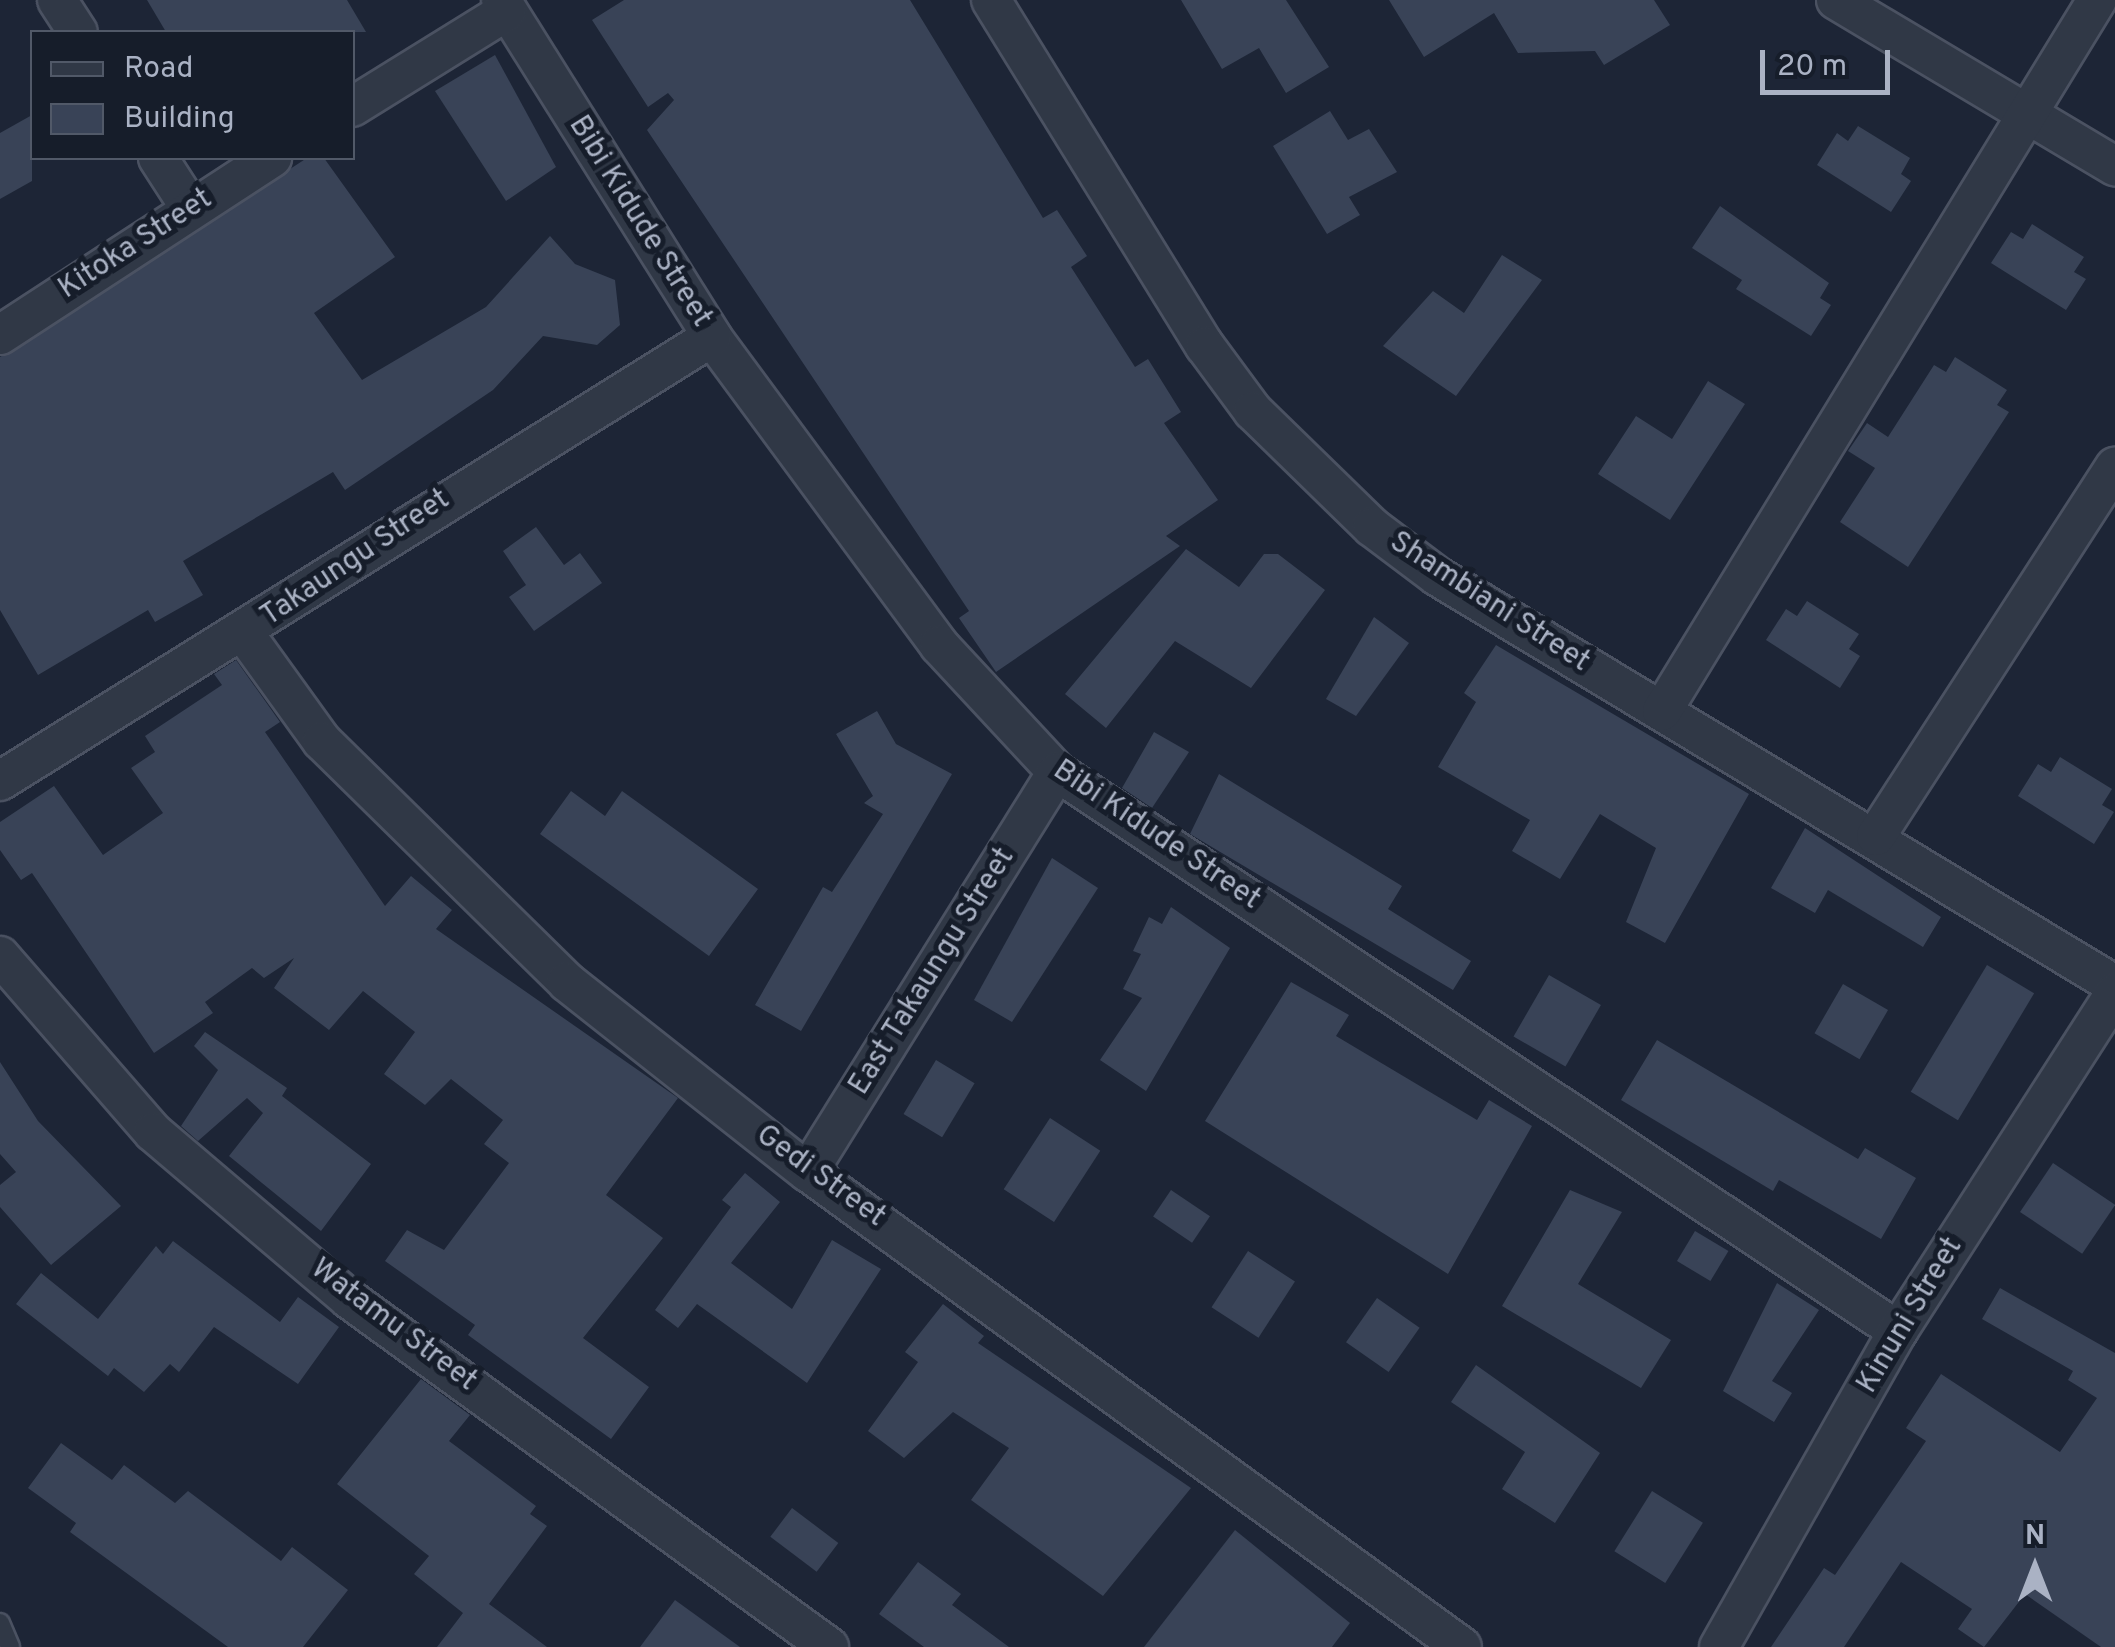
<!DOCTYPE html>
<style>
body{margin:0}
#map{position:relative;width:2115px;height:1647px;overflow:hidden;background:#1d2536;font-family:Overpass,sans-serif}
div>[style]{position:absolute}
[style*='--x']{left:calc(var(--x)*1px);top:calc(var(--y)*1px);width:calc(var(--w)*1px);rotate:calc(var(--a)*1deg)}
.building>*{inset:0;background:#394357;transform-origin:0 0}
.roads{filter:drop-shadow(2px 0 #4b5262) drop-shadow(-2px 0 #4b5262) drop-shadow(0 2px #4b5262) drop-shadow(0 -2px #4b5262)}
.lane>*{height:18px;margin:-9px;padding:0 9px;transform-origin:9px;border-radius:9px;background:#303846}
.street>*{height:38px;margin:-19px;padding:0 19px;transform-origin:19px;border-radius:19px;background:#303846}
span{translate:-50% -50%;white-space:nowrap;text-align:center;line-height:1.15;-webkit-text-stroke:10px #161d2a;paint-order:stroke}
.street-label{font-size:30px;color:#aab2c4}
.legend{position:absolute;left:30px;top:30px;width:325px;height:130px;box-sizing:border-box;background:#161d2a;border:2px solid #515968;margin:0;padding:12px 18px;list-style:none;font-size:30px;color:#aab2c4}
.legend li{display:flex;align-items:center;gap:20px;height:50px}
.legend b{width:50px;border:2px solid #515968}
.north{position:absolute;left:1985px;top:1517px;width:100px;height:100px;-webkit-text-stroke:8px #161d2a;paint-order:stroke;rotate:0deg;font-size:28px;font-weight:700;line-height:40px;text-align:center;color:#aab2c4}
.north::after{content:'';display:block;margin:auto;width:35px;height:45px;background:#aab2c4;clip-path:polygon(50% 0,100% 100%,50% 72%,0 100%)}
.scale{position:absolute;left:1760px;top:50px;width:130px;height:45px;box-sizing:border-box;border:5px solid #aab2c4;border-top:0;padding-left:12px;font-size:30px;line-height:35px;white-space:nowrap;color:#aab2c4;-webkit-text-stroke:8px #161d2a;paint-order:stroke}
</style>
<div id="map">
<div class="building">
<i style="clip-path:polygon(147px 0,347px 0,366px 32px,166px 32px)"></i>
<i style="clip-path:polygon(624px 0,910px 0,1043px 218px,1057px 210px,1087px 256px,1071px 267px,1135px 367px,1148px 359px,1181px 412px,1164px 423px,1218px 500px,1166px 536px,1180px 546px,996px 672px,959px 618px,969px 611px,647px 130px,674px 100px,668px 93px,648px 107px,592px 20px)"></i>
<i style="clip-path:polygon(1181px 0,1286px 0,1329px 67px,1286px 93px,1259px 48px,1222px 69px)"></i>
<i style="clip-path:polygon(1389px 0,1654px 0,1670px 25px,1604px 65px,1595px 51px,1518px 53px,1494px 13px,1424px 57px)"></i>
<i style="clip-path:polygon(495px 55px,556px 167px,506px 201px,435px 91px)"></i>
<i style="clip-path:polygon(1330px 111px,1348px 140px,1369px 129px,1397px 172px,1349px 197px,1360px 215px,1327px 234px,1273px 146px)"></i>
<i style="clip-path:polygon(32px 115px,32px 181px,0 199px,0 133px)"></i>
<i style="clip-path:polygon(1858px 126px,1910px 158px,1901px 174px,1911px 181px,1891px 212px,1817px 165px,1837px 133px,1848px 141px)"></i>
<i style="clip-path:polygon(307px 158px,324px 158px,395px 257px,314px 313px,362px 380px,486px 307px,550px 236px,575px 264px,615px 280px,620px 325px,597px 345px,543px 336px,493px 390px,345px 490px,333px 472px,183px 561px,203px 595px,155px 622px,148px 610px,38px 675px,0 610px,0 357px)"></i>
<i style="clip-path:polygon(1720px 206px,1829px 283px,1820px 298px,1831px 305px,1811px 336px,1736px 289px,1742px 280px,1692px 248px)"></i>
<i style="clip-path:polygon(2032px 224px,2084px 257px,2074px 272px,2086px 279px,2066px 310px,1991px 263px,2011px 232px,2023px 239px)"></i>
<i style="clip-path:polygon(1502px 255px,1542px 280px,1456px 396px,1383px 346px,1433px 291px,1464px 313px)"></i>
<i style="clip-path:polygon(1955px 357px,2007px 390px,1997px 405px,2009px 412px,1908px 567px,1840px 522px,1875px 468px,1848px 451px,1867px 423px,1888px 437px,1934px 365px,1946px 372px)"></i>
<i style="clip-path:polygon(1708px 381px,1745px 404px,1670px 520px,1598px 474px,1636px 416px,1672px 439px)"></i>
<i style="clip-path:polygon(536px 527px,564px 565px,580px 553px,602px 583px,534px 631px,509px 597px,526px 585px,503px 551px)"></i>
<i style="clip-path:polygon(1186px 549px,1239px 587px,1264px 554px,1278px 554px,1325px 590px,1251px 688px,1175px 641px,1106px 728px,1065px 694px)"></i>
<i style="clip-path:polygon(1807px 601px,1859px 634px,1849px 649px,1860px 656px,1840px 688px,1766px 640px,1786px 609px,1797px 616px)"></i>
<i style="clip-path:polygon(1374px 617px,1409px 643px,1356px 716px,1326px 699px)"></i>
<i style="clip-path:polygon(1496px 645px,1749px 794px,1665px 943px,1626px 922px,1656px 848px,1600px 814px,1560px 879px,1512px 851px,1530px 820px,1438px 767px,1476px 702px,1464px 693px)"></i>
<i style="clip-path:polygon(236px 660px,280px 722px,265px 732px,385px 906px,411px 876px,452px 910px,436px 929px,678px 1098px,606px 1195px,663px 1238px,583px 1338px,649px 1387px,611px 1439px,468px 1335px,475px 1325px,385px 1261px,407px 1230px,444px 1250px,509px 1163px,484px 1144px,503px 1120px,451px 1079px,425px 1105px,384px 1074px,415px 1032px,363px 991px,329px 1030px,274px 988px,294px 958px,264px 978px,252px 968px,205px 1002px,213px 1013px,154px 1053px,32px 873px,21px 880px,0 850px,0 822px,54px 786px,103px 855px,163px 813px,131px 768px,155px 752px,145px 736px,222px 685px,214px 674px)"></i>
<i style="clip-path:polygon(877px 711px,896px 744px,952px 774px,801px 1031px,755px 1005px,823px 887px,832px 892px,883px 814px,864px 803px,873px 796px,836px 734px)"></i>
<i style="clip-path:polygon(1154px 732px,1189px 752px,1152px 808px,1122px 788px)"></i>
<i style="clip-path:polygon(2060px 757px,2112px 789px,2102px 805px,2114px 812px,2094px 844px,2018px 796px,2038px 764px,2051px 772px)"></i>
<i style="clip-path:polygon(1219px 774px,1402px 886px,1388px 909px,1471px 961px,1453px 990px,1190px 834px)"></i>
<i style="clip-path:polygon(571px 791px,605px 816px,622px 791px,758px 889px,709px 956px,540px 834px)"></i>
<i style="clip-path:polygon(1805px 828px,1941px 917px,1923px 947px,1828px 890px,1815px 913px,1771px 888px)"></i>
<i style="clip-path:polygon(1052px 858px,1098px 888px,1012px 1022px,974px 1000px)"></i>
<i style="clip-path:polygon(1171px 907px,1230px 948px,1146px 1091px,1100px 1060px,1142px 998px,1123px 989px,1141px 954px,1133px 951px,1149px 917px,1162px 924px)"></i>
<i style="left:1987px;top:965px;width:55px;height:148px;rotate:31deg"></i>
<i style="left:1549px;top:975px;width:60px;height:71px;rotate:30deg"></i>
<i style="clip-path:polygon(1291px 982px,1349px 1015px,1336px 1036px,1477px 1120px,1489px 1100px,1532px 1126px,1448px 1274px,1205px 1121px)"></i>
<i style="left:1843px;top:984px;width:52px;height:57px;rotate:30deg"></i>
<i style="clip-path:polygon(205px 1032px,287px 1088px,282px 1096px,371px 1164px,321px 1231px,229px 1156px,263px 1113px,247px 1098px,198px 1141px,181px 1126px,218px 1070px,194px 1046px)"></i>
<i style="clip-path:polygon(1657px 1040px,1858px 1159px,1865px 1148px,1916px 1178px,1881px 1239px,1779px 1180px,1773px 1191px,1621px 1100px)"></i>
<i style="left:936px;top:1060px;width:45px;height:63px;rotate:31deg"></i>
<i style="clip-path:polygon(0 1062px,38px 1121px,121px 1206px,51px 1265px,0 1207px,0 1185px,16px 1172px,0 1154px)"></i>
<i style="left:1050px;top:1118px;width:60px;height:85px;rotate:33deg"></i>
<i style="left:2053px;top:1163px;width:75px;height:59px;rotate:34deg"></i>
<i style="clip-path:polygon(745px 1173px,780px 1202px,731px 1263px,792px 1309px,832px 1240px,881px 1269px,807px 1383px,697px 1304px,678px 1328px,655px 1310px,731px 1207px,722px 1200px)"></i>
<i style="left:1171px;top:1190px;width:47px;height:32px;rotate:34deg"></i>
<i style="clip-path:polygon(1570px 1190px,1622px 1212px,1578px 1284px,1671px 1340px,1641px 1388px,1502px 1306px)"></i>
<i style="left:1695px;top:1231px;width:39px;height:35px;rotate:31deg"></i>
<i style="clip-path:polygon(173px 1241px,280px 1322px,298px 1297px,339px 1327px,298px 1384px,214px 1327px,179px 1372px,170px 1364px,144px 1392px,114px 1368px,108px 1376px,16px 1304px,41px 1273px,98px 1319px,156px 1246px,163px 1254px)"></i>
<i style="left:1248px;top:1251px;width:56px;height:67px;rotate:33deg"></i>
<i style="clip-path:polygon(1777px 1283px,1819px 1310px,1772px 1381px,1792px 1393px,1774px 1422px,1723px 1391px)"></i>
<i style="clip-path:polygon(2000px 1288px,2115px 1353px,2115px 1647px,2101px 1647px,2025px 1594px,1984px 1647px,1958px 1629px,1972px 1609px,1901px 1562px,1844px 1647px,1771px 1647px,1824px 1568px,1835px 1575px,1926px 1441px,1906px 1428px,1941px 1374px,2060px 1452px,2097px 1398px,2068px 1380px,2073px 1371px,1982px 1319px)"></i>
<i style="left:1377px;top:1298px;width:52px;height:54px;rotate:35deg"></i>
<i style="clip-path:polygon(943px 1304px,984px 1336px,978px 1343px,1191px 1488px,1103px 1596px,971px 1500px,1009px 1448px,953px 1412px,904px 1458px,868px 1431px,918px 1362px,905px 1352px)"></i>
<i style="clip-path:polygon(1476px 1365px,1600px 1453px,1555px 1523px,1502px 1489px,1525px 1452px,1451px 1402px)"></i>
<i style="clip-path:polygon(421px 1379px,470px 1415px,449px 1441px,536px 1506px,530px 1514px,547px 1526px,489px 1604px,547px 1647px,437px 1647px,463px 1613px,414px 1574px,429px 1556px,337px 1484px)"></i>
<i style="clip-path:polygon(61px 1443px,112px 1480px,124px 1465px,175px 1503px,188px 1491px,281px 1561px,292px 1547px,348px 1590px,303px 1647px,228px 1647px,70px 1532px,76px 1523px,28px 1488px)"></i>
<i style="left:1652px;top:1491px;width:60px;height:71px;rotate:32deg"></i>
<i style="left:792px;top:1508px;width:58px;height:36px;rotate:37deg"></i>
<i style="clip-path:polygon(1235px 1530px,1350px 1623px,1332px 1647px,1144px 1647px)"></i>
<i style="clip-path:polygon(918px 1562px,961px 1594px,952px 1605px,1009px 1647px,924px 1647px,879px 1614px)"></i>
<i style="clip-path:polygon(675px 1600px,740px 1647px,640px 1647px)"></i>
</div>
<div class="roads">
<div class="lane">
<i style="--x:0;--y:1623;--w:26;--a:67"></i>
</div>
<div class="street">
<i style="--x:57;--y:0;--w:38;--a:57"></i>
<i style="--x:501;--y:0;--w:398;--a:57.9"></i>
<i style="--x:712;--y:337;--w:383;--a:53.6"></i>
<i style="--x:939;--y:645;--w:173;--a:47.1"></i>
<i style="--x:1057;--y:772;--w:1010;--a:33.61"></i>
<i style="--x:991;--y:0;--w:407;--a:58.3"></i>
<i style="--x:1205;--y:346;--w:81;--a:53.6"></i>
<i style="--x:1253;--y:411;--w:166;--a:44.3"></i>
<i style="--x:1372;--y:527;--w:81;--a:37"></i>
<i style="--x:1437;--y:576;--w:792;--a:31.1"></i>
<i style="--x:1836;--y:0;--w:325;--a:30.8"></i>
<i style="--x:352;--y:107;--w:182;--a:-31.8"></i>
<i style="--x:158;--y:158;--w:61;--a:57.1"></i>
<i style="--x:0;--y:335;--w:325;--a:-33.1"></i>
<i style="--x:244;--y:633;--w:133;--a:54.2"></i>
<i style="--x:322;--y:741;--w:344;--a:44.5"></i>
<i style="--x:567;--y:982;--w:307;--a:38.3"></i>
<i style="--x:808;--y:1172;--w:808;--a:35.99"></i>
<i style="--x:1662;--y:711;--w:834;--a:-58.54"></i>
<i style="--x:0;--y:781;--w:839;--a:-31.95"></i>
<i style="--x:1876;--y:836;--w:440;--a:-57.1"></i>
<i style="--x:0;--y:956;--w:233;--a:49"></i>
<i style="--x:153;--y:1132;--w:257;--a:40.4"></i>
<i style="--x:349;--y:1299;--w:593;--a:35.94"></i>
<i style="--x:808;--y:1172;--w:471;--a:-58.1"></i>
<i style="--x:1719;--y:1647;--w:363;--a:-60.5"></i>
<i style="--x:1898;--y:1331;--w:402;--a:-57.3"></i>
</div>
</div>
<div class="street-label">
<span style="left:639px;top:222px;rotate:58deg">Bibi Kidude Street</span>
<span style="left:136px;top:245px;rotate:-33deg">Kitoka Street</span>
<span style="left:356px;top:559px;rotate:-34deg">Takaungu Street</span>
<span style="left:1489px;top:603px;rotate:33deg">Shambiani Street</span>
<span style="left:1156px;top:836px;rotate:34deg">Bibi Kidude Street</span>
<span style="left:933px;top:972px;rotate:-58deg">East Takaungu Street</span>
<span style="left:820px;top:1177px;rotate:36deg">Gedi Street</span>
<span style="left:1911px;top:1316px;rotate:-59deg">Kinuni Street</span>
<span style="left:393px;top:1326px;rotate:37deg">Watamu Street</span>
</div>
<ul class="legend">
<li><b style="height:12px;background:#303846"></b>Road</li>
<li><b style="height:28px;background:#394357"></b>Building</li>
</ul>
<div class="north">N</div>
<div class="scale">20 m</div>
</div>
